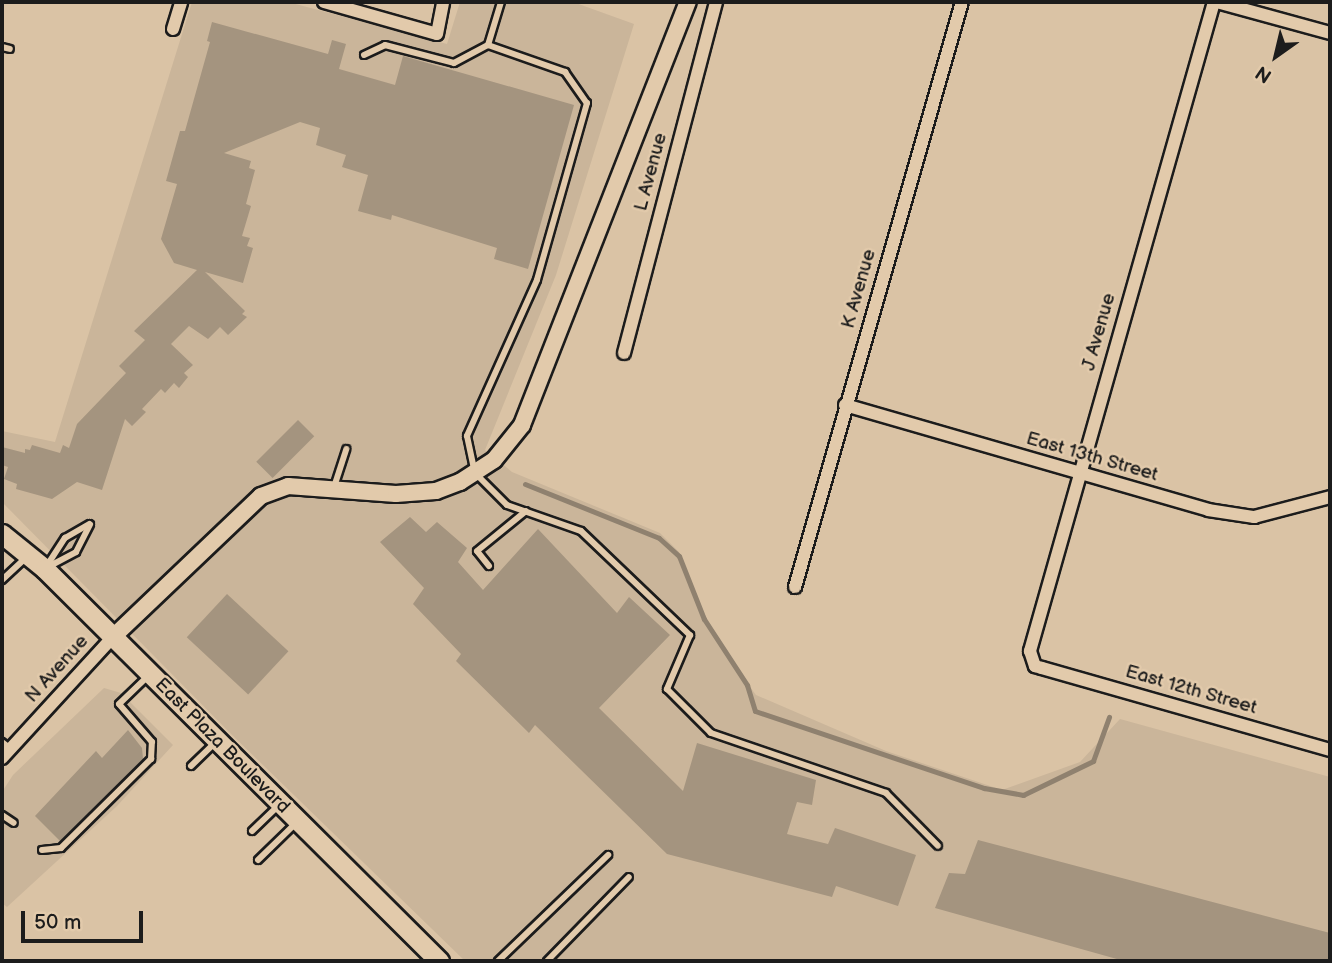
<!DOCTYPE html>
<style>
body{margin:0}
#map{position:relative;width:1332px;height:963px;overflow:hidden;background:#dac3a5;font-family:"Balsamiq Sans",sans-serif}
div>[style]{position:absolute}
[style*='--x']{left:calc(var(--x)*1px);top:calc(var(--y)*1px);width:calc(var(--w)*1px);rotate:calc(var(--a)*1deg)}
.built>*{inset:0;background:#cab59a}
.stream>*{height:5px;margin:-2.5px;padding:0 2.5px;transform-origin:2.5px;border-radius:2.5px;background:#8f816f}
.building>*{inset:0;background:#a4947f;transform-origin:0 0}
.roads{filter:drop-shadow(2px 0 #1c1c1c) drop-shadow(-2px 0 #1c1c1c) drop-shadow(0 2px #1c1c1c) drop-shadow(0 -2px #1c1c1c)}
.service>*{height:6px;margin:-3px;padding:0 3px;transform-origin:3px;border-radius:3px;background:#e2caab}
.minor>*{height:12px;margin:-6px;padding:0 6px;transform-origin:6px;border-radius:6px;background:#e2caab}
.tertiary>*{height:16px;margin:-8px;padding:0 8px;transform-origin:8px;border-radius:8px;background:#e2caab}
.primary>*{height:19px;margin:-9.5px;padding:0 9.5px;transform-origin:9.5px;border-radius:9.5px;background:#e2caab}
span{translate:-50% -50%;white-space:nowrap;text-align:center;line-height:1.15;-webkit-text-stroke:5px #e2caab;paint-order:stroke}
.street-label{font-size:19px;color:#1c1c1c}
.frame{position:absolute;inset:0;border:4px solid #1c1c1c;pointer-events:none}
.north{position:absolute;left:1241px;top:21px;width:70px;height:70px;-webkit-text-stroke:5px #e2caab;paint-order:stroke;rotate:214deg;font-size:19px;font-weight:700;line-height:28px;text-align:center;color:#1c1c1c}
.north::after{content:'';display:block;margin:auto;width:24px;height:32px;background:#1c1c1c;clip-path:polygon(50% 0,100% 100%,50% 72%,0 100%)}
.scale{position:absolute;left:21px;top:911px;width:122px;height:32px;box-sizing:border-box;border:4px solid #1c1c1c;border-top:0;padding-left:9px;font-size:21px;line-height:24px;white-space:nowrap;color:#1c1c1c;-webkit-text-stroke:5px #e2caab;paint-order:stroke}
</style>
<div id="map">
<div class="built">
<i style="clip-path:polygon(192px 2px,288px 2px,447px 44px,460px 2px,573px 2px,634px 24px,556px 275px,485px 450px,512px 472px,660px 533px,679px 552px,715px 639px,756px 695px,886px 751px,1002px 790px,1080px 762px,1120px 719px,1330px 777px,1330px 961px,465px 961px,231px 734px,2px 502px,2px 431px,55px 442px)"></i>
<i style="clip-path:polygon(104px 688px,121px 693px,173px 745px,117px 806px,7px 907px,2px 903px,2px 792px,13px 775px)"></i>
</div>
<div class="stream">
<i style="--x:525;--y:484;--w:144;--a:21.9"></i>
<i style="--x:659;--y:538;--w:27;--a:42"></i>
<i style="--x:679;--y:556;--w:68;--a:68.4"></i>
<i style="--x:704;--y:619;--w:79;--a:56.9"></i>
<i style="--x:747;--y:685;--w:27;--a:73"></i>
<i style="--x:755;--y:711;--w:242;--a:18.6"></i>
<i style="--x:984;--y:788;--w:40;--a:10"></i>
<i style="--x:1023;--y:795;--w:78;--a:-25.9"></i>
<i style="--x:1093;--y:761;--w:47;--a:-70"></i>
</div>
<div class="building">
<i style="clip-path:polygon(212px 22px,328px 54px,332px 40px,346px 44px,339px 69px,395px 85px,403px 56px,574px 105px,528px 269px,494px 259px,497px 248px,392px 215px,391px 220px,358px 211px,368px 175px,342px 167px,346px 155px,316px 145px,320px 128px,300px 122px,224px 153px,251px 161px,249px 168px,255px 170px,246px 204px,251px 206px,242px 236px,250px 238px,247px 246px,253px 248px,243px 283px,205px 272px,245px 311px,242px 314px,247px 317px,228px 335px,220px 327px,208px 339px,189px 326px,171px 344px,193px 365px,184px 373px,188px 377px,179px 388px,174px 383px,165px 393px,161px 389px,142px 409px,146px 412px,132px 426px,125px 419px,102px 490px,77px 482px,52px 499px,16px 489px,17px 484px,4px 479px,8px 467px,2px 465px,2px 447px,25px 453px,25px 449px,30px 450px,32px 445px,60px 453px,63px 445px,69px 448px,77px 424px,126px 373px,119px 366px,145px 340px,134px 331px,197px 270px,174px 263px,161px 239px,177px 184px,166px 181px,180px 131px,185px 131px,210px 42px,207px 41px)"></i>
<i style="left:298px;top:420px;width:23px;height:59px;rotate:45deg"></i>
<i style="clip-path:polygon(410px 517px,426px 532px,437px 522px,467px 548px,458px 562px,483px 590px,538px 529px,617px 613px,629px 597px,670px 635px,599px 708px,683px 791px,697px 743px,816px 780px,812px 805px,797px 802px,787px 834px,828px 844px,835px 828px,916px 855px,898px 906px,836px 886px,832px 897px,667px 854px,535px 725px,529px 733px,456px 661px,461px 654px,413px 604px,424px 588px,380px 542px)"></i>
<i style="left:227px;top:594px;width:84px;height:59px;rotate:43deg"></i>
<i style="clip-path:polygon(128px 730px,142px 748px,143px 759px,60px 841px,35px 816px,96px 751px,102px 758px)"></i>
<i style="clip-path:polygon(978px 840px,1330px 933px,1330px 961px,1124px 961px,935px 908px,949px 873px,965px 874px)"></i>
</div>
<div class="roads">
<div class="service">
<i style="--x:501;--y:2;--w:45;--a:106.8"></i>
<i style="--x:488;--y:45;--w:82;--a:19.3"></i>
<i style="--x:565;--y:72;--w:38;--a:55"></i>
<i style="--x:587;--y:103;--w:184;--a:105.8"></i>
<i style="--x:537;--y:280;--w:171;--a:114.2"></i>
<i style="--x:467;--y:436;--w:38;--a:78"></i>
<i style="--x:475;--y:473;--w:45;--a:45"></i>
<i style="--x:507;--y:505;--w:78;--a:19.4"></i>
<i style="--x:581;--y:531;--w:151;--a:43.7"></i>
<i style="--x:690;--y:635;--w:59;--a:113.1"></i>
<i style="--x:667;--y:689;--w:62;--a:45"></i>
<i style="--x:711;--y:733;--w:185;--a:18.9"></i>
<i style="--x:886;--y:793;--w:74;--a:45.5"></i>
<i style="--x:2;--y:47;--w:8;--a:14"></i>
<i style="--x:364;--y:55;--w:23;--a:-25"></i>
<i style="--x:385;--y:45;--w:71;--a:14.6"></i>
<i style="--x:454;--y:63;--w:38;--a:-28"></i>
<i style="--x:334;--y:487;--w:40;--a:-72"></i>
<i style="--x:489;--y:566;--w:19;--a:-129"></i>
<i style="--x:477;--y:551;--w:63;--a:-39.2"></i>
<i style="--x:46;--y:567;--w:35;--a:-57"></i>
<i style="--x:65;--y:538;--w:28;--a:-30"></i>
<i style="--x:46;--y:568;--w:34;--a:-28"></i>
<i style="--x:76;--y:552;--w:31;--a:-63"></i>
<i style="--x:2;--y:580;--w:33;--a:-43"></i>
<i style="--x:2;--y:742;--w:11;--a:38"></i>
<i style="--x:191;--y:766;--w:35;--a:-44"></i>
<i style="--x:2;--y:815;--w:14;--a:34"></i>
<i style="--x:252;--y:831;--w:37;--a:-44"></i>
<i style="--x:42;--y:850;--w:19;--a:-6"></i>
<i style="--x:61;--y:848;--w:127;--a:-44.7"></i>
<i style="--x:151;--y:759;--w:17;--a:-87"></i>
<i style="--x:152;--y:742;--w:50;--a:-131"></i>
<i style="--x:119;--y:704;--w:42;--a:-44"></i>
<i style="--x:258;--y:860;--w:54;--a:-44.3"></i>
<i style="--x:498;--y:961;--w:153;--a:-43.9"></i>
<i style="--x:547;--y:961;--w:117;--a:-45.7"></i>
</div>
<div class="minor">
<i style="--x:324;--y:2;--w:117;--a:15.8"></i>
<i style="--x:437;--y:34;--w:33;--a:-79"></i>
<i style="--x:1214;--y:2;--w:675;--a:105.83"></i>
<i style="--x:1030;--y:651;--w:16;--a:72"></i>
<i style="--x:1035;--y:666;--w:7;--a:16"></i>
<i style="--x:1042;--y:668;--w:299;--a:15.9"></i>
<i style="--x:1217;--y:2;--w:117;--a:15.3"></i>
<i style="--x:173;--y:29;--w:28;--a:-73"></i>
<i style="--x:624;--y:353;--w:363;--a:-75.3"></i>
<i style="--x:845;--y:405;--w:378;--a:16.1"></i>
<i style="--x:1208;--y:510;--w:47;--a:8.7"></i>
<i style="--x:1254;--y:517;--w:79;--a:-14.7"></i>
<i style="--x:795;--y:587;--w:608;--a:-74.07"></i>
<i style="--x:2;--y:758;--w:164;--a:-47.5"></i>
</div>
<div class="tertiary">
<i style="--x:113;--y:637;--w:204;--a:-43.6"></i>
<i style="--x:261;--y:496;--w:29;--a:-20"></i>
<i style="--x:288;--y:486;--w:108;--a:4.2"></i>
<i style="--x:396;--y:494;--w:40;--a:-4.3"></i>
<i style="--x:436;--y:491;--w:26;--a:-21"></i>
<i style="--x:460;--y:482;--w:40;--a:-32.9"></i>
<i style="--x:494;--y:460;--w:45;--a:-51.3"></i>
<i style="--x:522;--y:425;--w:454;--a:-68.6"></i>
</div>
<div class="primary">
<i style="--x:2;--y:534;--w:55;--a:39.1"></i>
<i style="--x:45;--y:569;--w:556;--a:44.85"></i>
</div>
</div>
<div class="street-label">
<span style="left:651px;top:172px;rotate:-75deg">L Avenue</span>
<span style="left:859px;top:289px;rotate:-74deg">K Avenue</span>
<span style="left:1099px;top:332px;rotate:-74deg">J Avenue</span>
<span style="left:1092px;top:457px;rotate:16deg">East 13th Street</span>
<span style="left:57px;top:669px;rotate:-48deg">N Avenue</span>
<span style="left:1191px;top:690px;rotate:16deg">East 12th Street</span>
<span style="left:222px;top:746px;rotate:45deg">East Plaza Boulevard</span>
</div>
<div class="frame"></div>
<div class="north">N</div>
<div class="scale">50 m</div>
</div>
